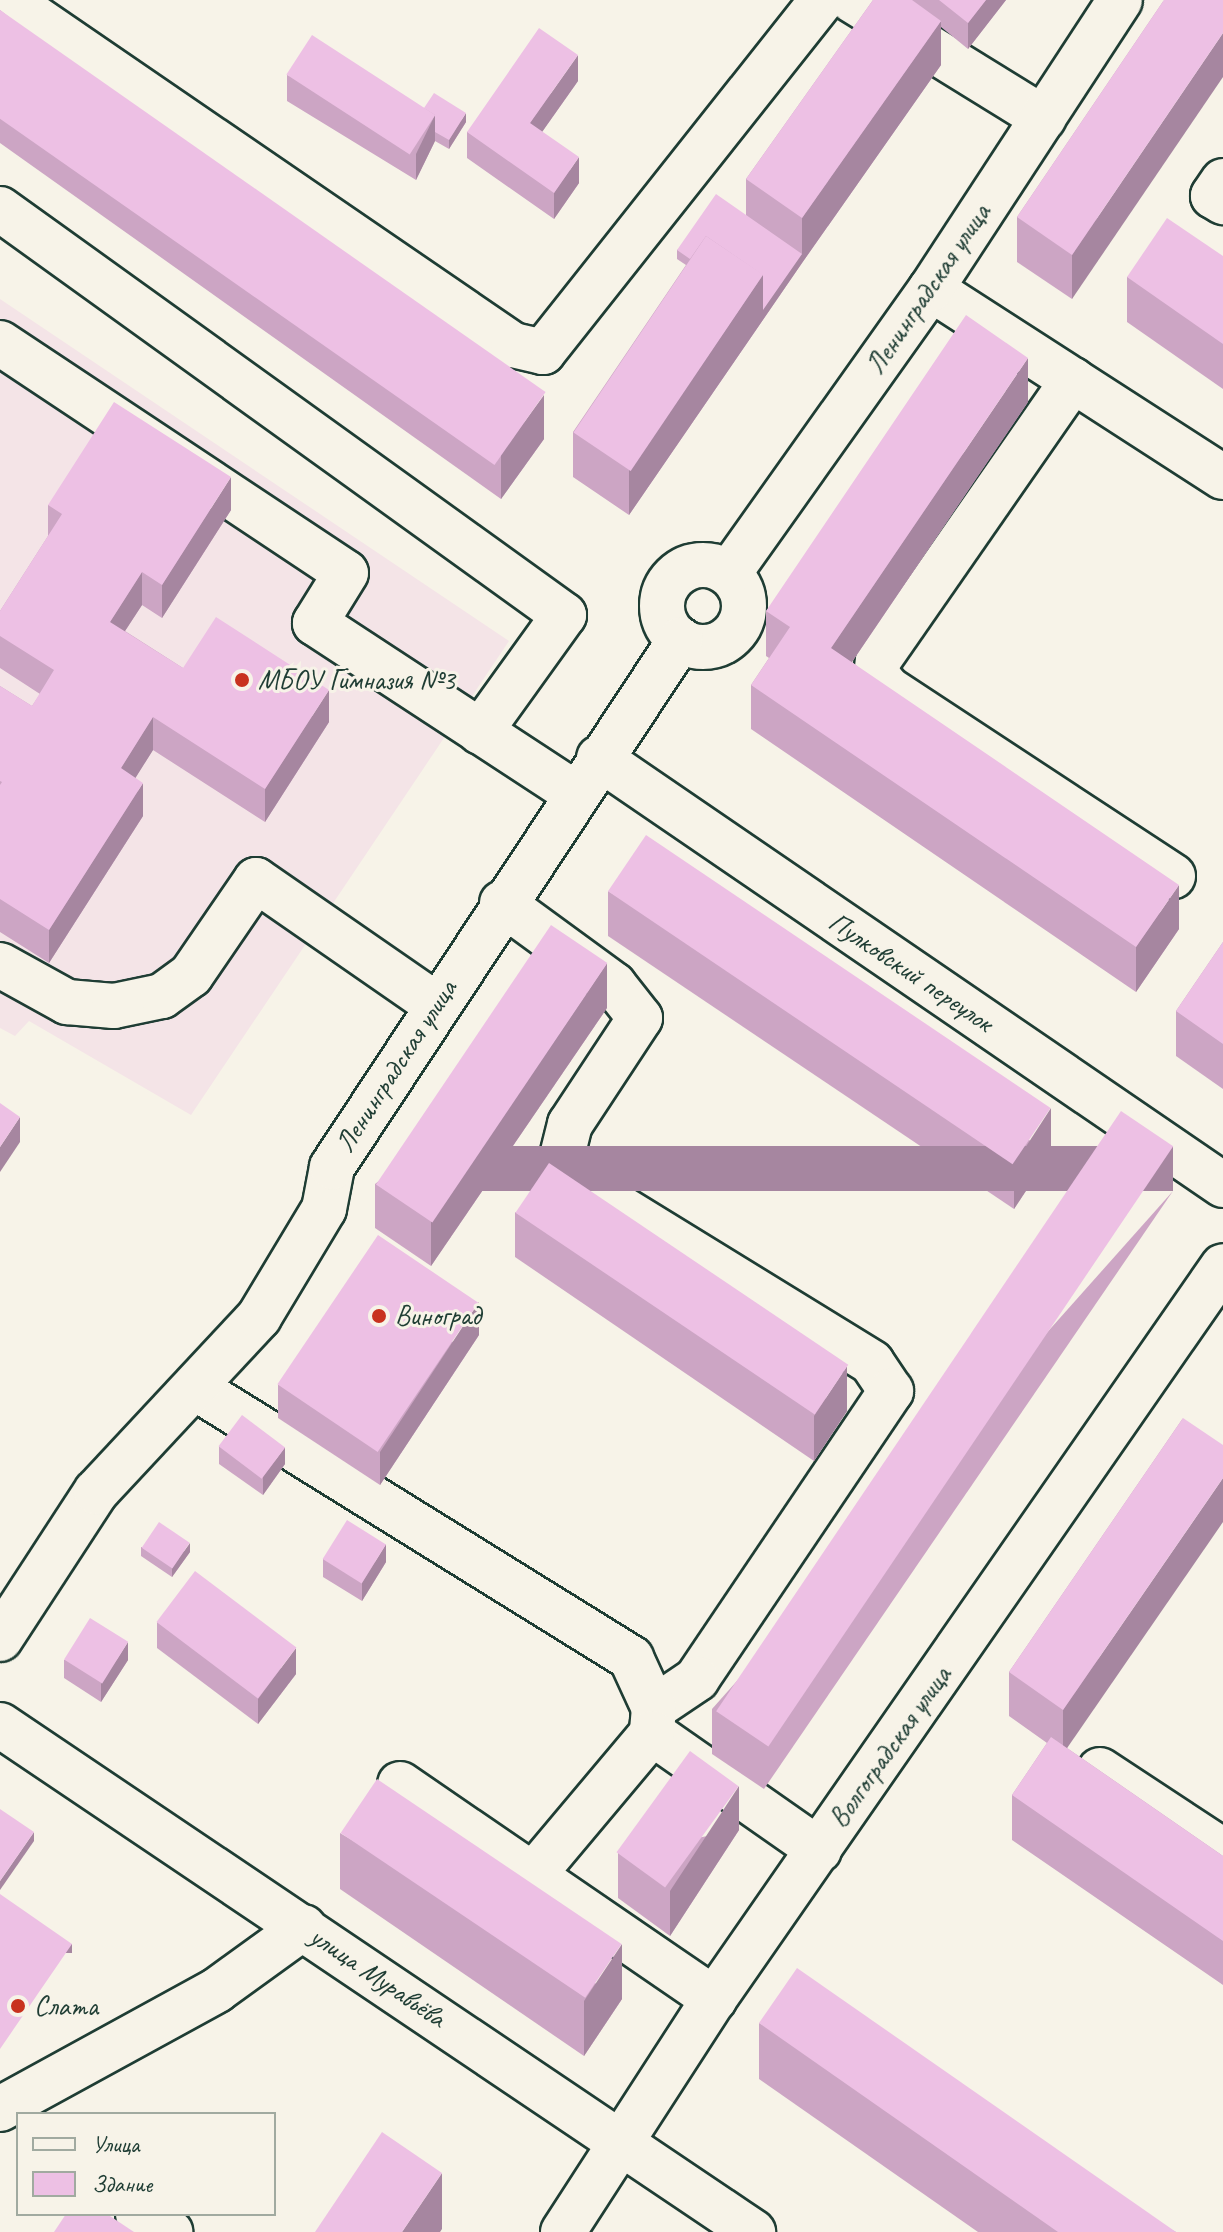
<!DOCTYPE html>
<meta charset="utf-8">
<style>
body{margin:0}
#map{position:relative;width:1223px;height:2232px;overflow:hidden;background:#f7f3e8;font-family:Caveat,sans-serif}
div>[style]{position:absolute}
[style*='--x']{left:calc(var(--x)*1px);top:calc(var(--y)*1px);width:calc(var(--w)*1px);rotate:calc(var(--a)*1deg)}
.built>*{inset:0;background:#f4e4e7}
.roads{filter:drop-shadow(2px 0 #1f3d34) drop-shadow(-2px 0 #1f3d34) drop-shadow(0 2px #1f3d34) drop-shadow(0 -2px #1f3d34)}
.minor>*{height:44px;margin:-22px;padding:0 22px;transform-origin:22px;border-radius:22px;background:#f7f3e8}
.minor>.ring{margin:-22px;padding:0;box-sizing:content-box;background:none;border:44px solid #f7f3e8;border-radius:50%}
.wall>*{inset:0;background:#cca5c4}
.shaded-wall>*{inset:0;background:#a686a0;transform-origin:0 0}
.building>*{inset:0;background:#edc0e4;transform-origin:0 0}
.dots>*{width:22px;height:22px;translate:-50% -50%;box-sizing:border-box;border:4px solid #f7f3e8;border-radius:50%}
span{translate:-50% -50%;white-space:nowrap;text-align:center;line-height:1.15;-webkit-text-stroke:6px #f7f3e8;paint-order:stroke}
.street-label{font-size:28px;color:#1f3d34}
.poi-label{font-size:28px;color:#1f3d34}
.left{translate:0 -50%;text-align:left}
.legend{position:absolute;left:16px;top:2112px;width:260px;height:104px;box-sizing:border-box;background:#f7f3e8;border:2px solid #a1aaa0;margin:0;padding:10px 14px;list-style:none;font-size:24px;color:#1f3d34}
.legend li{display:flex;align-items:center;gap:16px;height:40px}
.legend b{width:40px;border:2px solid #a1aaa0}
</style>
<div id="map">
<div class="built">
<i style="clip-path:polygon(0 299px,509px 641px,191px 1115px,29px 1021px,15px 1036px,0 1028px)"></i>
</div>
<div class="roads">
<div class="minor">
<i style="--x:9;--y:0;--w:611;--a:34.39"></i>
<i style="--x:513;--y:345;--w:31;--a:13"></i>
<i style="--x:543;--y:352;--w:449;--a:-51.6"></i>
<i style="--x:852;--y:0;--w:225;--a:31.7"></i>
<i style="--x:1223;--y:181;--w:18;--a:124"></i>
<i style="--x:1213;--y:196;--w:12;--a:31"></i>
<i style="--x:0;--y:209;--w:695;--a:35.75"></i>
<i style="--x:564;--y:615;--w:144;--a:125.7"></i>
<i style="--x:931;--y:289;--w:347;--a:32.8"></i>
<i style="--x:0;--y:343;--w:415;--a:33.6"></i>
<i style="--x:346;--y:573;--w:59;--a:121.8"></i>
<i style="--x:315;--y:623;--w:311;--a:33.2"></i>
<i style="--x:1073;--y:380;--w:342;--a:124.8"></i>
<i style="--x:878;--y:661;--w:13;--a:99"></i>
<i style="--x:876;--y:674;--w:19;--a:51"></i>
<i style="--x:888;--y:689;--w:341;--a:33.3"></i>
<i class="ring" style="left:662px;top:565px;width:38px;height:38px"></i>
<i style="--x:729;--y:573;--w:349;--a:-54.6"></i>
<i style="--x:931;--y:289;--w:345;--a:-56.8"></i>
<i style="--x:599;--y:758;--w:756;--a:34.38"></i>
<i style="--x:502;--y:903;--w:139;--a:36.2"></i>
<i style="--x:614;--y:985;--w:42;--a:51.8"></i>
<i style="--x:640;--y:1018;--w:127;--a:123.4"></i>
<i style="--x:570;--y:1124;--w:37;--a:104"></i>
<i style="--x:561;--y:1160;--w:16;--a:68"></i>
<i style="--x:567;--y:1175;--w:358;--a:31.6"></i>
<i style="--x:872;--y:1363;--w:34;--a:56"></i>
<i style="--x:891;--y:1391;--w:347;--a:124"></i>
<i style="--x:697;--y:1679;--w:52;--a:146"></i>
<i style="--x:0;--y:965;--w:77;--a:28.9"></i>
<i style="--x:67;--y:1002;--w:47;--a:4.9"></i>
<i style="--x:114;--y:1006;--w:49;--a:-11.8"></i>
<i style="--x:162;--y:996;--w:36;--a:-36"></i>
<i style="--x:191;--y:975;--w:115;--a:-55.6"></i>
<i style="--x:256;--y:880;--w:218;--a:34.7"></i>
<i style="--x:197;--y:1389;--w:511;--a:31.79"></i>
<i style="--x:631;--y:1658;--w:55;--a:65.3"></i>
<i style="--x:654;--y:1708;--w:25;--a:95"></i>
<i style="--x:652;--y:1733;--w:204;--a:35"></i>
<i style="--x:0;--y:1639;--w:176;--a:-56.9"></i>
<i style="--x:96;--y:1492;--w:239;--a:-47"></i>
<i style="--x:259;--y:1317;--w:126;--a:-59"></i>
<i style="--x:324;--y:1209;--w:43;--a:-79.2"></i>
<i style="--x:332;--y:1167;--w:632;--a:-56.56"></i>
<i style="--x:0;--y:1725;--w:908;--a:33.95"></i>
<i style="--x:1100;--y:1770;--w:147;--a:33.4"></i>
<i style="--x:400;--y:1784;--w:381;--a:34.4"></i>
<i style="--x:533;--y:1875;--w:185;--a:-50"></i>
<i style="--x:0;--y:2109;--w:247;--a:-28.7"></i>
<i style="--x:217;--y:1990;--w:107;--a:-35.9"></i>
<i style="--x:138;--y:2214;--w:37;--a:29"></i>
<i style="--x:563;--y:2232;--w:278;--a:-57.1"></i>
<i style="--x:714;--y:1999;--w:892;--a:-55.22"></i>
</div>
</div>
<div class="wall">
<i style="clip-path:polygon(873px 0,1006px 0,968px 49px,941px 27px,941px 65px,802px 263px,629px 515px,573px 477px,573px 432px,686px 265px,677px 259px,677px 250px,746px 215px,746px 179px)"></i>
<i style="clip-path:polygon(1164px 0,1072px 299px,1017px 262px,1017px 217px)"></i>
<i style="clip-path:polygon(0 10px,544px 439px,501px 499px,0 143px)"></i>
<i style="clip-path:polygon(287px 75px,424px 108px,466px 122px,449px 149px,435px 141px,416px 180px,287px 101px)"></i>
<i style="clip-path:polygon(578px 81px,542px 132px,579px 183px,554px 219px,467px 158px,467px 132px)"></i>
<i style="clip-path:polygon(1223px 256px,1223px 389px,1127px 322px,1127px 277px)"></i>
<i style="clip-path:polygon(1028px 402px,852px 662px,1179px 929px,1136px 992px,751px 729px,751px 685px,769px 658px,766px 656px,766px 611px)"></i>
<i style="clip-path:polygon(48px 505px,231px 510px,162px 618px,142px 605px,125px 631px,183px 668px,329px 722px,265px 822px,153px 750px,135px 778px,143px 816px,49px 963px,0 932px,0 686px,32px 706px,40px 694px,0 668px,0 611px,48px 536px)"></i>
<i style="clip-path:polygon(608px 891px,1051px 1153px,1014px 1209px,608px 936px)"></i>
<i style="clip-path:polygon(1223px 942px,1223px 1089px,1176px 1056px,1176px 1011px)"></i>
<i style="clip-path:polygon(607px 1008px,431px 1266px,375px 1228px,375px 1184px)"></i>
<i style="clip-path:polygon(1173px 1191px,764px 1789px,712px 1754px,712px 1709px)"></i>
<i style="clip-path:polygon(515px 1212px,847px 1411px,814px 1461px,515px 1257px)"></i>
<i style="clip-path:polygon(479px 1335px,380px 1485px,278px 1418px,278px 1385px)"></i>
<i style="clip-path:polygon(1183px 1418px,1067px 1748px,1223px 1856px,1223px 1985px,1012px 1840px,1012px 1795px,1047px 1743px,1009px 1716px,1009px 1672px)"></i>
<i style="clip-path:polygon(219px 1446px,285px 1464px,263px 1495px,219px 1464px)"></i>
<i style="clip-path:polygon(141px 1547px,190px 1552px,172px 1577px,141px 1556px)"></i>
<i style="clip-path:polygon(323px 1559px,386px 1562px,362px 1601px,323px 1577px)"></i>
<i style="clip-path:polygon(157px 1622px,296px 1674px,258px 1724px,157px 1648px)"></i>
<i style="clip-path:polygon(64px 1660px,128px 1660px,101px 1702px,64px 1678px)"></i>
<i style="clip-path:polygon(739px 1830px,670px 1936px,618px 1898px,618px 1853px)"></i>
<i style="clip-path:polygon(340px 1833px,622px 1999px,584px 2056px,340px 1889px)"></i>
<i style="clip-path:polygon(759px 2023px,1176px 2232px,978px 2232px,759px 2079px)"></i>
</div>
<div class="shaded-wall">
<i style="clip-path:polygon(986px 0,1006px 0,968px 49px,968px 23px)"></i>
<i style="clip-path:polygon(941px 21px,941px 65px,802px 263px,629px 515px,629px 471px,763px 275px,802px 254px,802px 218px)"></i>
<i style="clip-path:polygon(1223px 33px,1223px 77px,1072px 299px,1072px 255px)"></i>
<i style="clip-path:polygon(578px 55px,578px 81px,530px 149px,530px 123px)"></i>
<i style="clip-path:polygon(466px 113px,466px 122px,449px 149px,449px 140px)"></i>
<i style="clip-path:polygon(435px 115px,435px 141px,416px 180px,416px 154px)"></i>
<i style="clip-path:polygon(579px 157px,579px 183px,554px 219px,554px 193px)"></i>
<i style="clip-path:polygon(1028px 358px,1028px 402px,831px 693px,831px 648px)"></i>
<i style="clip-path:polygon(544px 395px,544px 439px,501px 499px,501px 454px)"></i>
<i style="clip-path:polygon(231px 477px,231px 510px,162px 618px,162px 585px)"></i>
<i style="clip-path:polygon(142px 572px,142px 605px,110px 654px,110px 622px)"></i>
<i style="clip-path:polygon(329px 690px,329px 722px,265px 822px,265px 789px)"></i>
<i style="clip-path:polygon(153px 717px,153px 750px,121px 801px,121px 768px)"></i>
<i style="clip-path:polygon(143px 783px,143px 816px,49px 963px,49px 930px)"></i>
<i style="clip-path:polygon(1179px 885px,1179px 929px,1136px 992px,1136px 947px)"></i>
<i style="clip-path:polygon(607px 963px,607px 1008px,431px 1266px,431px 1222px)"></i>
<i style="clip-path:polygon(1051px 1108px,1051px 1153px,1014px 1209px,1014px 1165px)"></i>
<i style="clip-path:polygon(20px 1117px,20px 1142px,0 1172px,0 1147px)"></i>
<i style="left:1173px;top:1146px;width:45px;height:725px;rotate:90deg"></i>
<i style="clip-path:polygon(479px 1302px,479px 1335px,380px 1485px,380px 1452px)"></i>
<i style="clip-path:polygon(847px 1366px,847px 1411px,814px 1461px,814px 1416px)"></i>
<i style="clip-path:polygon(285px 1447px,285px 1464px,263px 1495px,263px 1477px)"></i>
<i style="clip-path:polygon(1223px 1478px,1223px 1522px,1063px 1754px,1063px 1710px)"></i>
<i style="clip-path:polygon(190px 1543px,190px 1552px,172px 1577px,172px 1568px)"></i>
<i style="clip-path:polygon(386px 1544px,386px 1562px,362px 1601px,362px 1583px)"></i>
<i style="clip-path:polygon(128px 1642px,128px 1660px,101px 1702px,101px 1684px)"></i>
<i style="clip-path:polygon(296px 1648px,296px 1674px,258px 1724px,258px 1699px)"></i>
<i style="clip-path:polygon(739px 1786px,739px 1830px,670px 1936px,670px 1891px)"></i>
<i style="clip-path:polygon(34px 1832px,34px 1841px,0 1890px,0 1881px)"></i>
<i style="left:72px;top:1944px;width:9px;height:127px;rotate:90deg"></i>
<i style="clip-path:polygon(622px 1944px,622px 1999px,584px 2056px,584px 2001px)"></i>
<i style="clip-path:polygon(442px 2173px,442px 2229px,440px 2232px,402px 2232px)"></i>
</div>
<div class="building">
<i style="clip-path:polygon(873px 0,912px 0,941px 21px,802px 218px,746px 179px)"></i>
<i style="clip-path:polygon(939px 0,986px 0,968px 23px)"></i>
<i style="clip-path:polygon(1164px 0,1223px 0,1223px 33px,1072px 255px,1017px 217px)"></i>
<i style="left:0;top:10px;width:666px;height:89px;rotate:35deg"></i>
<i style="clip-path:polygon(539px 28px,578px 55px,530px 123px,579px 157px,554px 193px,467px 132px)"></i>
<i style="left:312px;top:35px;width:147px;height:47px;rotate:33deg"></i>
<i style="clip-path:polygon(434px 93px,466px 113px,449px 140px,435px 132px,435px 115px,424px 108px)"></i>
<i style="clip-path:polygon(716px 194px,802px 254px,763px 310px,763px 275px,706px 236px,690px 259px,677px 250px)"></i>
<i style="clip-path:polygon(1167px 218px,1223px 256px,1223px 344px,1127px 277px)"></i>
<i style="left:706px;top:236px;width:69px;height:237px;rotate:34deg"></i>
<i style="clip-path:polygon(966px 315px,1028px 358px,831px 648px,1179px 885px,1136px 947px,751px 685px,790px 627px,766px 611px)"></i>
<i style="clip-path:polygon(114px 402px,231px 477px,162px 585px,142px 572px,110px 622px,183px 668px,216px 617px,329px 690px,265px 789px,153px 717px,121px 768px,143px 783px,49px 930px,0 899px,0 785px,2px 782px,0 781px,0 686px,32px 706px,54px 670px,0 636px,0 611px,62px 514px,48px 505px)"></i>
<i style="left:646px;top:835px;width:488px;height:68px;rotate:34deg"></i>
<i style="left:551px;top:925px;width:68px;height:313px;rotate:34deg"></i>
<i style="clip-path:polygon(1223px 942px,1223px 1044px,1176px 1011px)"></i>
<i style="clip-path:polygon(0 1103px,20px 1117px,0 1147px)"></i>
<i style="left:1121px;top:1111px;width:63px;height:724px;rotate:34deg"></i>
<i style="left:549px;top:1163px;width:361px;height:60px;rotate:34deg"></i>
<i style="left:378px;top:1235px;width:121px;height:180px;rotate:34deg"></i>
<i style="left:242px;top:1415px;width:54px;height:39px;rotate:37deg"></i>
<i style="clip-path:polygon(1183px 1418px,1223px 1445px,1223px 1478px,1063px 1710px,1009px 1672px)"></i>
<i style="left:347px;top:1520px;width:46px;height:46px;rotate:32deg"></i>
<i style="left:159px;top:1522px;width:37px;height:31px;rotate:34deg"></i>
<i style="left:195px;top:1571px;width:127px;height:64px;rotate:37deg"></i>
<i style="left:90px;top:1618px;width:45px;height:49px;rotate:32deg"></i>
<i style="clip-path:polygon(1051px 1737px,1223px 1856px,1223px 1941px,1012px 1795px)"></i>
<i style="left:690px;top:1751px;width:60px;height:125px;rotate:36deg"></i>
<i style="left:377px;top:1779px;width:295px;height:65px;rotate:34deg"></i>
<i style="clip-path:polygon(0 1809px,34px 1832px,0 1881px)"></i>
<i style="clip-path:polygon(0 1894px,72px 1944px,0 2049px)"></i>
<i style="clip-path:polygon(797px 1968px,1176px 2232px,1058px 2232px,759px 2023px)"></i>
<i style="clip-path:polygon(382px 2132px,442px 2173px,402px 2232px,315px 2232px)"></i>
<i style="clip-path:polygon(66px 2214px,107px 2214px,134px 2232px,54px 2232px)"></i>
</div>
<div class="dots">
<i style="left:242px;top:680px;background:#c8321e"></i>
<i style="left:379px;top:1316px;background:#c8321e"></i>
<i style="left:18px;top:2006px;background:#c8321e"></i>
</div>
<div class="street-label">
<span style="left:928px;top:289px;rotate:-56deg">Ленинградская улица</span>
<span style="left:911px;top:972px;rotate:34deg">Пулковский переулок</span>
<span style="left:396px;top:1066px;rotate:-57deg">Ленинградская улица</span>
<span style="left:890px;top:1747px;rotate:-55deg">Волгоградская улица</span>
<span style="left:378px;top:1977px;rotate:34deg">улица Муравьёва</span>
</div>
<div class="poi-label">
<span class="left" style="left:258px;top:680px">МБОУ Гимназия №3</span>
<span class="left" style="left:395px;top:1316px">Виноград</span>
<span class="left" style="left:34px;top:2006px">Слата</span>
</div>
<ul class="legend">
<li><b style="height:10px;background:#f7f3e8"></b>Улица</li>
<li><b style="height:22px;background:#edc0e4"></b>Здание</li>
</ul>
</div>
